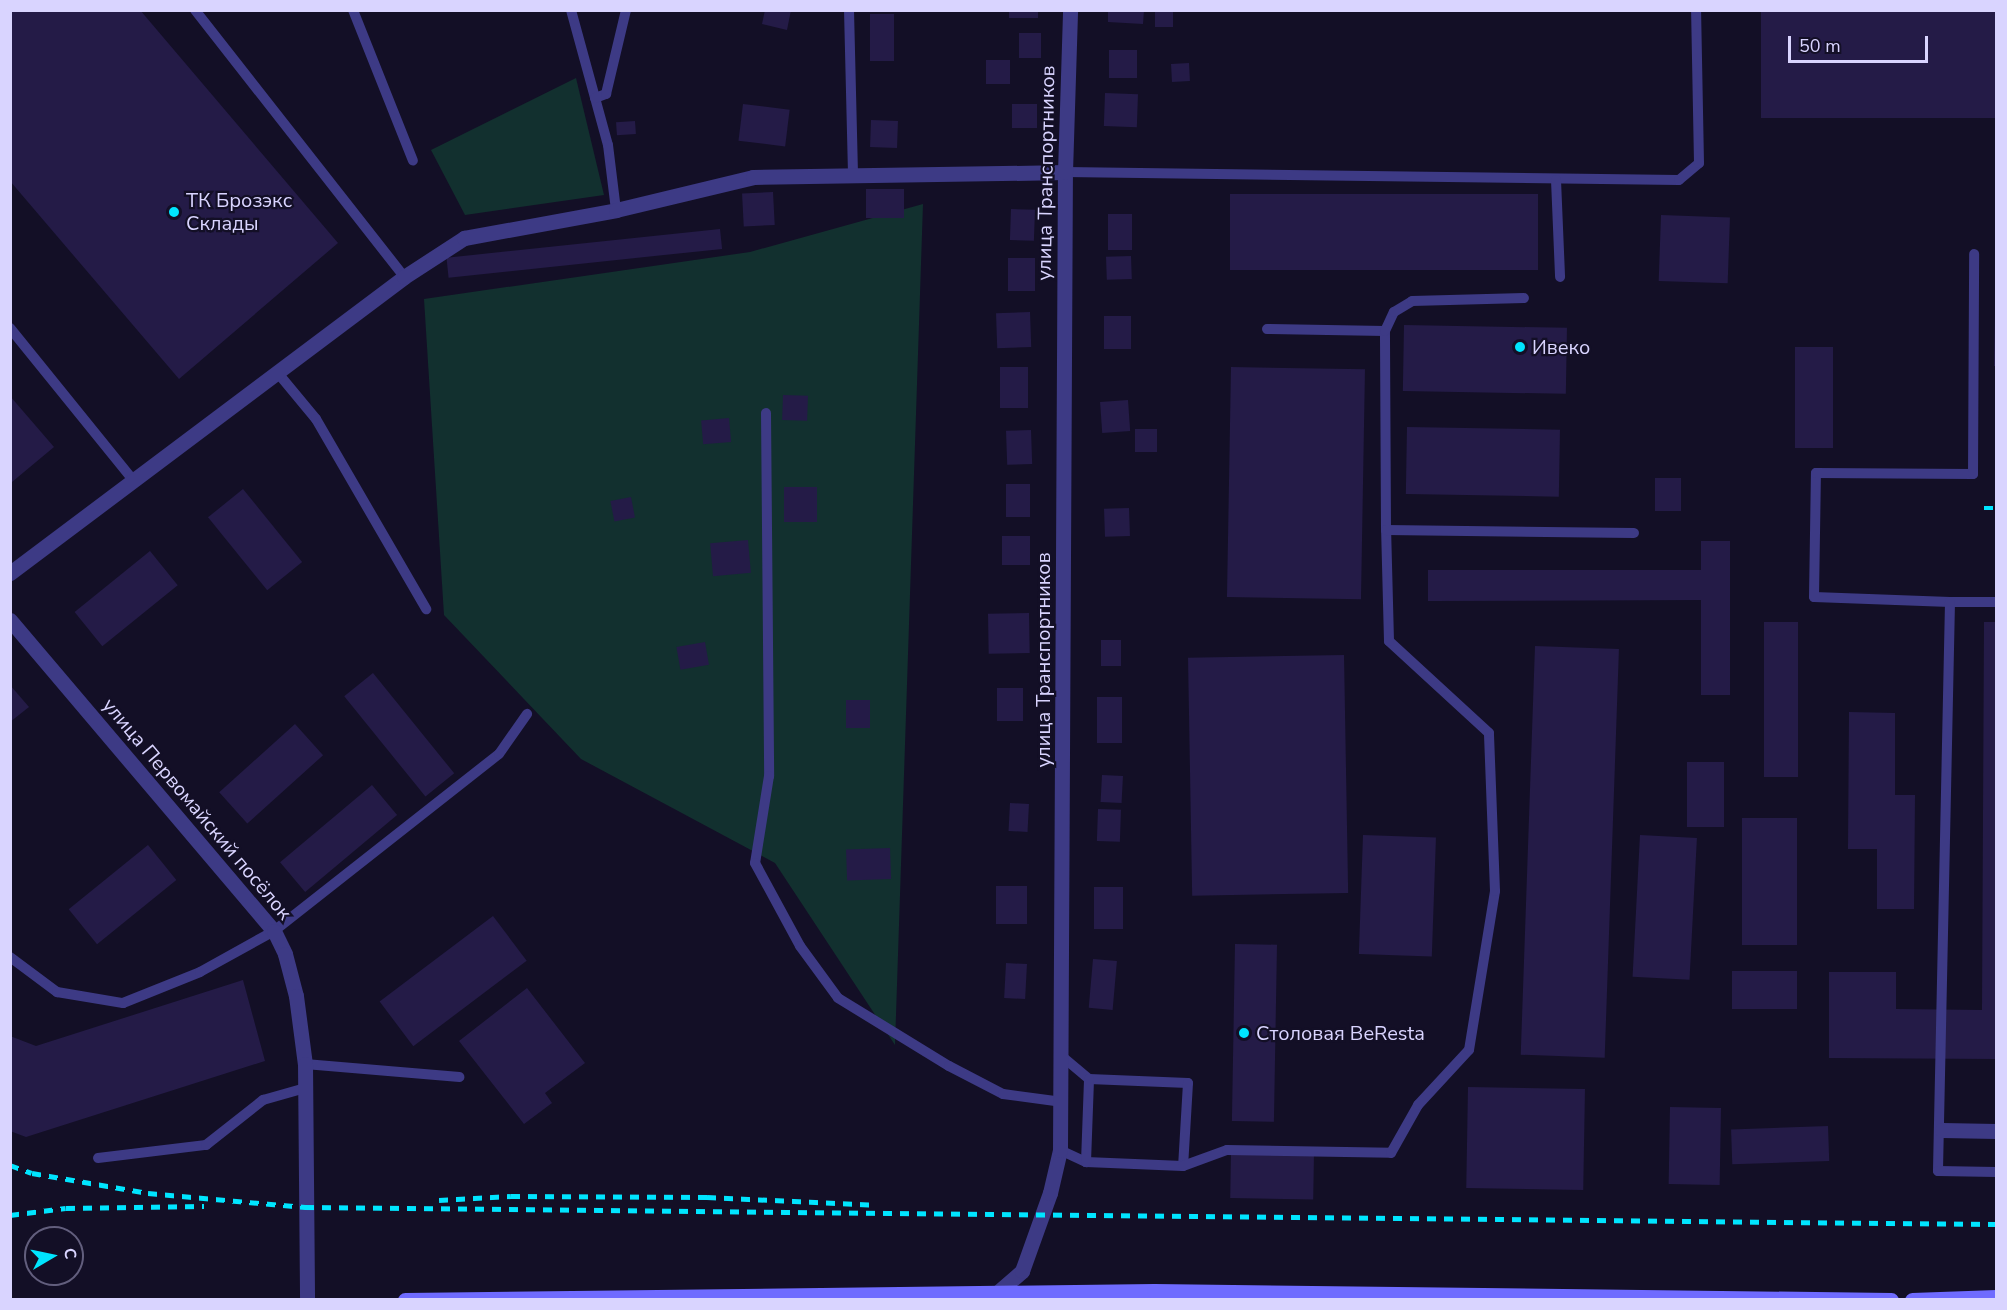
<!DOCTYPE html>
<meta charset="utf-8">
<style>
body{margin:0}
#map{position:relative;width:2007px;height:1310px;overflow:hidden;background:#130f26;font-family:"Nunito Sans",sans-serif}
div>[style]{position:absolute}
[style*='--x']{left:calc(var(--x)*1px);top:calc(var(--y)*1px);width:calc(var(--w)*1px);rotate:calc(var(--a)*1deg)}
.green>*{inset:0;background:#12302f}
.building>*{inset:0;background:#241b47;transform-origin:0 0}
.lane>*{height:10px;margin:-5px;padding:0 5px;transform-origin:5px;border-radius:5px;background:#3d3a85}
.street>*{height:15px;margin:-7.5px;padding:0 7.5px;transform-origin:7.5px;border-radius:7.5px;background:#3d3a85}
.secondary>*{height:15px;margin:-7.5px;padding:0 7.5px;transform-origin:7.5px;border-radius:7.5px;background:#6f6bff}
.rail>*{height:4.5px;margin-top:-2.25px;transform-origin:0;background:repeating-linear-gradient(90deg,#00e5ff 0 9px,transparent 0 17px)}
.dots>*{width:16px;height:16px;translate:-50% -50%;box-sizing:border-box;border:3px solid #130f26;border-radius:50%}
span{translate:-50% -50%;white-space:nowrap;text-align:center;line-height:1.15;-webkit-text-stroke:4.5px #130f26;paint-order:stroke}
.street-label{font-size:20px;color:#d9d4ff}
.poi-label{font-size:20px;color:#d9d4ff}
.left{translate:0 -50%;text-align:left}
.frame{position:absolute;inset:0;border:12px solid #d9d4ff;pointer-events:none}
.north{position:absolute;left:24px;top:1226px;width:60px;height:60px;box-sizing:border-box;background:#130f26;border:2px solid #625e7d;border-radius:50%;rotate:81deg;font-size:16px;font-weight:700;line-height:24px;text-align:center;color:#d9d4ff}
.north::after{content:'';display:block;margin:auto;width:21px;height:27px;background:#00e5ff;clip-path:polygon(50% 0,100% 100%,50% 72%,0 100%)}
.scale{position:absolute;left:1788px;top:36px;width:140px;height:27px;box-sizing:border-box;border:3px solid #d9d4ff;border-top:0;padding-left:8px;font-size:18px;line-height:21px;white-space:nowrap;color:#d9d4ff;-webkit-text-stroke:4px #130f26;paint-order:stroke}
</style>
<div id="map">
<div class="green">
<i style="clip-path:polygon(576px 78px,604px 195px,465px 215px,431px 150px)"></i>
<i style="clip-path:polygon(923px 204px,895px 1045px,775px 863px,581px 759px,444px 615px,424px 299px,750px 252px)"></i>
</div>
<div class="building">
<i style="clip-path:polygon(10px 10px,140px 10px,338px 243px,179px 379px,10px 181px)"></i>
<i style="clip-path:polygon(765px 10px,791px 10px,787px 30px,762px 24px)"></i>
<i style="left:1009px;top:10px;width:29px;height:8px"></i>
<i style="clip-path:polygon(1108px 10px,1144px 10px,1143px 24px,1108px 22px)"></i>
<i style="left:1155px;top:10px;width:18px;height:17px"></i>
<i style="left:1761px;top:10px;width:235px;height:108px"></i>
<i style="left:870px;top:14px;width:24px;height:47px"></i>
<i style="left:1019px;top:33px;width:22px;height:25px"></i>
<i style="left:1109px;top:50px;width:28px;height:28px"></i>
<i style="left:986px;top:60px;width:24px;height:24px"></i>
<i style="left:1189px;top:63px;width:18px;height:18px;rotate:87deg"></i>
<i style="left:1105px;top:93px;width:33px;height:33px;rotate:2deg"></i>
<i style="left:743px;top:104px;width:47px;height:37px;rotate:7deg"></i>
<i style="left:1012px;top:104px;width:25px;height:24px"></i>
<i style="left:871px;top:120px;width:27px;height:27px;rotate:2deg"></i>
<i style="left:635px;top:121px;width:13px;height:19px;rotate:86deg"></i>
<i style="left:866px;top:189px;width:38px;height:29px"></i>
<i style="left:773px;top:192px;width:33px;height:31px;rotate:87deg"></i>
<i style="left:1230px;top:194px;width:308px;height:76px"></i>
<i style="left:1011px;top:209px;width:24px;height:31px;rotate:2deg"></i>
<i style="left:1108px;top:214px;width:24px;height:36px"></i>
<i style="left:1661px;top:215px;width:69px;height:66px;rotate:2deg"></i>
<i style="left:720px;top:229px;width:20px;height:275px;rotate:84deg"></i>
<i style="left:1131px;top:256px;width:23px;height:25px;rotate:88deg"></i>
<i style="left:1008px;top:258px;width:27px;height:33px"></i>
<i style="left:1030px;top:312px;width:35px;height:34px;rotate:88deg"></i>
<i style="clip-path:polygon(1995px 315px,1996px 315px,1996px 366px,1994px 366px)"></i>
<i style="left:1104px;top:316px;width:27px;height:33px"></i>
<i style="left:1404px;top:325px;width:163px;height:66px;rotate:1deg"></i>
<i style="left:1795px;top:347px;width:38px;height:101px"></i>
<i style="left:1000px;top:367px;width:28px;height:41px"></i>
<i style="left:1231px;top:367px;width:134px;height:230px;rotate:1deg"></i>
<i style="left:783px;top:395px;width:25px;height:25px;rotate:2deg"></i>
<i style="clip-path:polygon(10px 396px,54px 447px,12px 482px,10px 480px)"></i>
<i style="left:1128px;top:400px;width:31px;height:28px;rotate:86deg"></i>
<i style="left:729px;top:418px;width:24px;height:28px;rotate:85deg"></i>
<i style="left:1407px;top:427px;width:153px;height:67px;rotate:1deg"></i>
<i style="left:1157px;top:429px;width:23px;height:22px;rotate:90deg"></i>
<i style="left:1031px;top:430px;width:34px;height:25px;rotate:88deg"></i>
<i style="left:1655px;top:478px;width:26px;height:33px"></i>
<i style="left:1006px;top:484px;width:24px;height:33px"></i>
<i style="left:784px;top:487px;width:33px;height:35px"></i>
<i style="left:243px;top:489px;width:94px;height:45px;rotate:51deg"></i>
<i style="left:631px;top:497px;width:21px;height:21px;rotate:79deg"></i>
<i style="left:1129px;top:508px;width:28px;height:25px;rotate:88deg"></i>
<i style="left:1002px;top:536px;width:28px;height:29px"></i>
<i style="left:748px;top:540px;width:33px;height:38px;rotate:85deg"></i>
<i style="clip-path:polygon(1701px 541px,1730px 541px,1730px 695px,1701px 695px,1701px 600px,1428px 601px,1428px 570px,1701px 570px)"></i>
<i style="left:150px;top:551px;width:44px;height:97px;rotate:51deg"></i>
<i style="left:1029px;top:613px;width:40px;height:41px;rotate:89deg"></i>
<i style="left:1798px;top:622px;width:155px;height:34px;rotate:90deg"></i>
<i style="clip-path:polygon(1984px 622px,1996px 622px,1996px 1059px,1829px 1058px,1829px 972px,1896px 972px,1896px 1009px,1982px 1010px)"></i>
<i style="left:1101px;top:640px;width:20px;height:26px"></i>
<i style="left:705px;top:642px;width:23px;height:29px;rotate:80deg"></i>
<i style="left:1535px;top:646px;width:84px;height:409px;rotate:2deg"></i>
<i style="left:1344px;top:655px;width:238px;height:156px;rotate:89deg"></i>
<i style="left:373px;top:673px;width:129px;height:37px;rotate:51deg"></i>
<i style="clip-path:polygon(10px 685px,29px 707px,10px 722px)"></i>
<i style="left:997px;top:688px;width:26px;height:33px"></i>
<i style="left:1097px;top:697px;width:25px;height:46px"></i>
<i style="left:846px;top:700px;width:24px;height:28px"></i>
<i style="clip-path:polygon(1849px 712px,1895px 713px,1895px 795px,1915px 795px,1914px 909px,1877px 909px,1877px 849px,1848px 849px)"></i>
<i style="left:295px;top:724px;width:42px;height:102px;rotate:48deg"></i>
<i style="left:1687px;top:762px;width:37px;height:65px"></i>
<i style="left:1102px;top:775px;width:21px;height:27px;rotate:3deg"></i>
<i style="left:372px;top:785px;width:39px;height:120px;rotate:50deg"></i>
<i style="left:1010px;top:803px;width:19px;height:28px;rotate:3deg"></i>
<i style="left:1098px;top:809px;width:23px;height:32px;rotate:2deg"></i>
<i style="left:1742px;top:818px;width:55px;height:127px"></i>
<i style="left:1363px;top:835px;width:73px;height:119px;rotate:2deg"></i>
<i style="left:1640px;top:835px;width:57px;height:142px;rotate:3deg"></i>
<i style="left:148px;top:845px;width:45px;height:102px;rotate:51deg"></i>
<i style="left:890px;top:848px;width:31px;height:44px;rotate:88deg"></i>
<i style="left:996px;top:886px;width:31px;height:38px"></i>
<i style="left:1094px;top:887px;width:29px;height:42px"></i>
<i style="left:493px;top:916px;width:56px;height:142px;rotate:53deg"></i>
<i style="left:1235px;top:944px;width:42px;height:177px;rotate:1deg"></i>
<i style="left:1093px;top:959px;width:24px;height:49px;rotate:5deg"></i>
<i style="left:1006px;top:963px;width:21px;height:35px;rotate:3deg"></i>
<i style="left:1797px;top:971px;width:38px;height:65px;rotate:90deg"></i>
<i style="clip-path:polygon(243px 980px,265px 1061px,26px 1137px,10px 1131px,10px 1036px,36px 1046px)"></i>
<i style="clip-path:polygon(527px 988px,585px 1063px,545px 1093px,552px 1103px,524px 1124px,459px 1041px)"></i>
<i style="left:1468px;top:1087px;width:117px;height:101px;rotate:1deg"></i>
<i style="left:1670px;top:1107px;width:51px;height:77px;rotate:1deg"></i>
<i style="left:1828px;top:1126px;width:35px;height:97px;rotate:88deg"></i>
<i style="left:1231px;top:1153px;width:83px;height:45px;rotate:1deg"></i>
</div>
<div class="lane">
<i style="--x:195;--y:10;--w:339;--a:51.9"></i>
<i style="--x:353;--y:10;--w:162;--a:68.3"></i>
<i style="--x:571;--y:10;--w:140;--a:74.7"></i>
<i style="--x:608;--y:145;--w:65;--a:83"></i>
<i style="--x:849;--y:10;--w:164;--a:88.6"></i>
<i style="--x:595;--y:98;--w:12;--a:-20"></i>
<i style="--x:606;--y:94;--w:86;--a:-76.6"></i>
<i style="--x:1065;--y:172;--w:614;--a:0.75"></i>
<i style="--x:1679;--y:180;--w:26;--a:-40"></i>
<i style="--x:1699;--y:163;--w:153;--a:-91.1"></i>
<i style="--x:1556;--y:180;--w:97;--a:87.6"></i>
<i style="--x:10;--y:328;--w:196;--a:51"></i>
<i style="--x:1267;--y:329;--w:118;--a:1"></i>
<i style="--x:277;--y:372;--w:61;--a:50.3"></i>
<i style="--x:316;--y:419;--w:220;--a:59.9"></i>
<i style="--x:766;--y:413;--w:363;--a:89.5"></i>
<i style="--x:769;--y:776;--w:88;--a:99.1"></i>
<i style="--x:755;--y:863;--w:94;--a:61.5"></i>
<i style="--x:800;--y:946;--w:64;--a:53.8"></i>
<i style="--x:838;--y:998;--w:130;--a:31.5"></i>
<i style="--x:949;--y:1066;--w:61;--a:27.4"></i>
<i style="--x:1003;--y:1094;--w:60;--a:7.7"></i>
<i style="--x:1386;--y:530;--w:199;--a:-90.3"></i>
<i style="--x:1385;--y:331;--w:21;--a:-65"></i>
<i style="--x:1394;--y:312;--w:21;--a:-31"></i>
<i style="--x:1412;--y:301;--w:112;--a:-1.5"></i>
<i style="--x:1950;--y:602;--w:136;--a:-177.9"></i>
<i style="--x:1814;--y:597;--w:124;--a:-89.1"></i>
<i style="--x:1816;--y:473;--w:157;--a:0.4"></i>
<i style="--x:1973;--y:474;--w:220;--a:-89.7"></i>
<i style="--x:1996;--y:602;--w:46;--a:180"></i>
<i style="--x:1950;--y:602;--w:569;--a:91.21"></i>
<i style="--x:1938;--y:1171;--w:58;--a:1"></i>
<i style="--x:10;--y:957;--w:59;--a:36.7"></i>
<i style="--x:57;--y:992;--w:67;--a:9.5"></i>
<i style="--x:123;--y:1003;--w:83;--a:-21.9"></i>
<i style="--x:200;--y:972;--w:85;--a:-29"></i>
<i style="--x:274;--y:931;--w:286;--a:-38.2"></i>
<i style="--x:499;--y:754;--w:49;--a:-55"></i>
<i style="--x:1064;--y:1058;--w:33;--a:40"></i>
<i style="--x:1089;--y:1079;--w:99;--a:2.3"></i>
<i style="--x:1188;--y:1083;--w:83;--a:93.4"></i>
<i style="--x:305;--y:1064;--w:155;--a:4.8"></i>
<i style="--x:1060;--y:1150;--w:29;--a:25"></i>
<i style="--x:1086;--y:1162;--w:97;--a:2.4"></i>
<i style="--x:1183;--y:1166;--w:47;--a:-20"></i>
<i style="--x:1227;--y:1150;--w:164;--a:1"></i>
<i style="--x:1391;--y:1153;--w:55;--a:-60.6"></i>
<i style="--x:1418;--y:1105;--w:75;--a:-47.2"></i>
<i style="--x:1469;--y:1050;--w:161;--a:-80.7"></i>
<i style="--x:1495;--y:891;--w:158;--a:-92.2"></i>
<i style="--x:1489;--y:733;--w:136;--a:-137.4"></i>
<i style="--x:1389;--y:641;--w:111;--a:-91.5"></i>
<i style="--x:1386;--y:530;--w:248;--a:0.7"></i>
<i style="--x:98;--y:1158;--w:109;--a:-6.9"></i>
<i style="--x:206;--y:1145;--w:73;--a:-38.3"></i>
<i style="--x:263;--y:1100;--w:44;--a:-15.9"></i>
<i style="--x:1086;--y:1162;--w:83;--a:-87.9"></i>
</div>
<div class="street">
<i style="--x:10;--y:573;--w:493;--a:-36.9"></i>
<i style="--x:404;--y:277;--w:72;--a:-33"></i>
<i style="--x:464;--y:238;--w:155;--a:-10.4"></i>
<i style="--x:616;--y:210;--w:141;--a:-13.5"></i>
<i style="--x:753;--y:177;--w:312;--a:-0.9"></i>
<i style="--x:10;--y:620;--w:408;--a:49.7"></i>
<i style="--x:274;--y:931;--w:25;--a:64"></i>
<i style="--x:285;--y:954;--w:43;--a:75.3"></i>
<i style="--x:296;--y:996;--w:69;--a:82.5"></i>
<i style="--x:305;--y:1064;--w:236;--a:89.5"></i>
<i style="--x:1942;--y:1130;--w:54;--a:1.1"></i>
<i style="--x:998;--y:1292;--w:32;--a:-41"></i>
<i style="--x:1022;--y:1271;--w:83;--a:-70.3"></i>
<i style="--x:1050;--y:1193;--w:44;--a:-76.9"></i>
<i style="--x:1060;--y:1150;--w:978;--a:-89.71"></i>
<i style="--x:1065;--y:172;--w:162;--a:-88.2"></i>
</div>
<div class="secondary">
<i style="--x:405;--y:1300;--w:749;--a:-0.69"></i>
<i style="--x:1154;--y:1291;--w:737;--a:0.7"></i>
<i style="--x:1912;--y:1300;--w:84;--a:-2"></i>
</div>
<div class="rail">
<i style="--x:1984;--y:508;--w:12;--a:0"></i>
<i style="--x:10;--y:1165;--w:23;--a:20"></i>
<i style="--x:32;--y:1173;--w:118;--a:9.8"></i>
<i style="--x:148;--y:1193;--w:158;--a:5.1"></i>
<i style="--x:305;--y:1207;--w:1691;--a:0.58"></i>
<i style="--x:439;--y:1200;--w:72;--a:-3.2"></i>
<i style="--x:511;--y:1196;--w:196;--a:0.3"></i>
<i style="--x:707;--y:1197;--w:167;--a:2.7"></i>
<i style="--x:10;--y:1215;--w:56;--a:-7.1"></i>
<i style="--x:66;--y:1208;--w:138;--a:-0.8"></i>
</div>
<div class="dots">
<i style="left:174px;top:212px;background:#00e5ff"></i>
<i style="left:1520px;top:347px;background:#00e5ff"></i>
<i style="left:1244px;top:1033px;background:#00e5ff"></i>
</div>
<div class="street-label">
<span style="left:1046px;top:173px;rotate:-89deg">улица Транспортников</span>
<span style="left:1043px;top:660px;rotate:-90deg">улица Транспортников</span>
<span style="left:197px;top:809px;rotate:50deg">улица Первомайский посёлок</span>
</div>
<div class="poi-label">
<span class="left" style="left:186px;top:212px">ТК Брозэкс<br>Склады</span>
<span class="left" style="left:1532px;top:347px">Ивеко</span>
<span class="left" style="left:1256px;top:1033px">Столовая BeResta</span>
</div>
<div class="frame"></div>
<div class="north">С</div>
<div class="scale">50 m</div>
</div>
